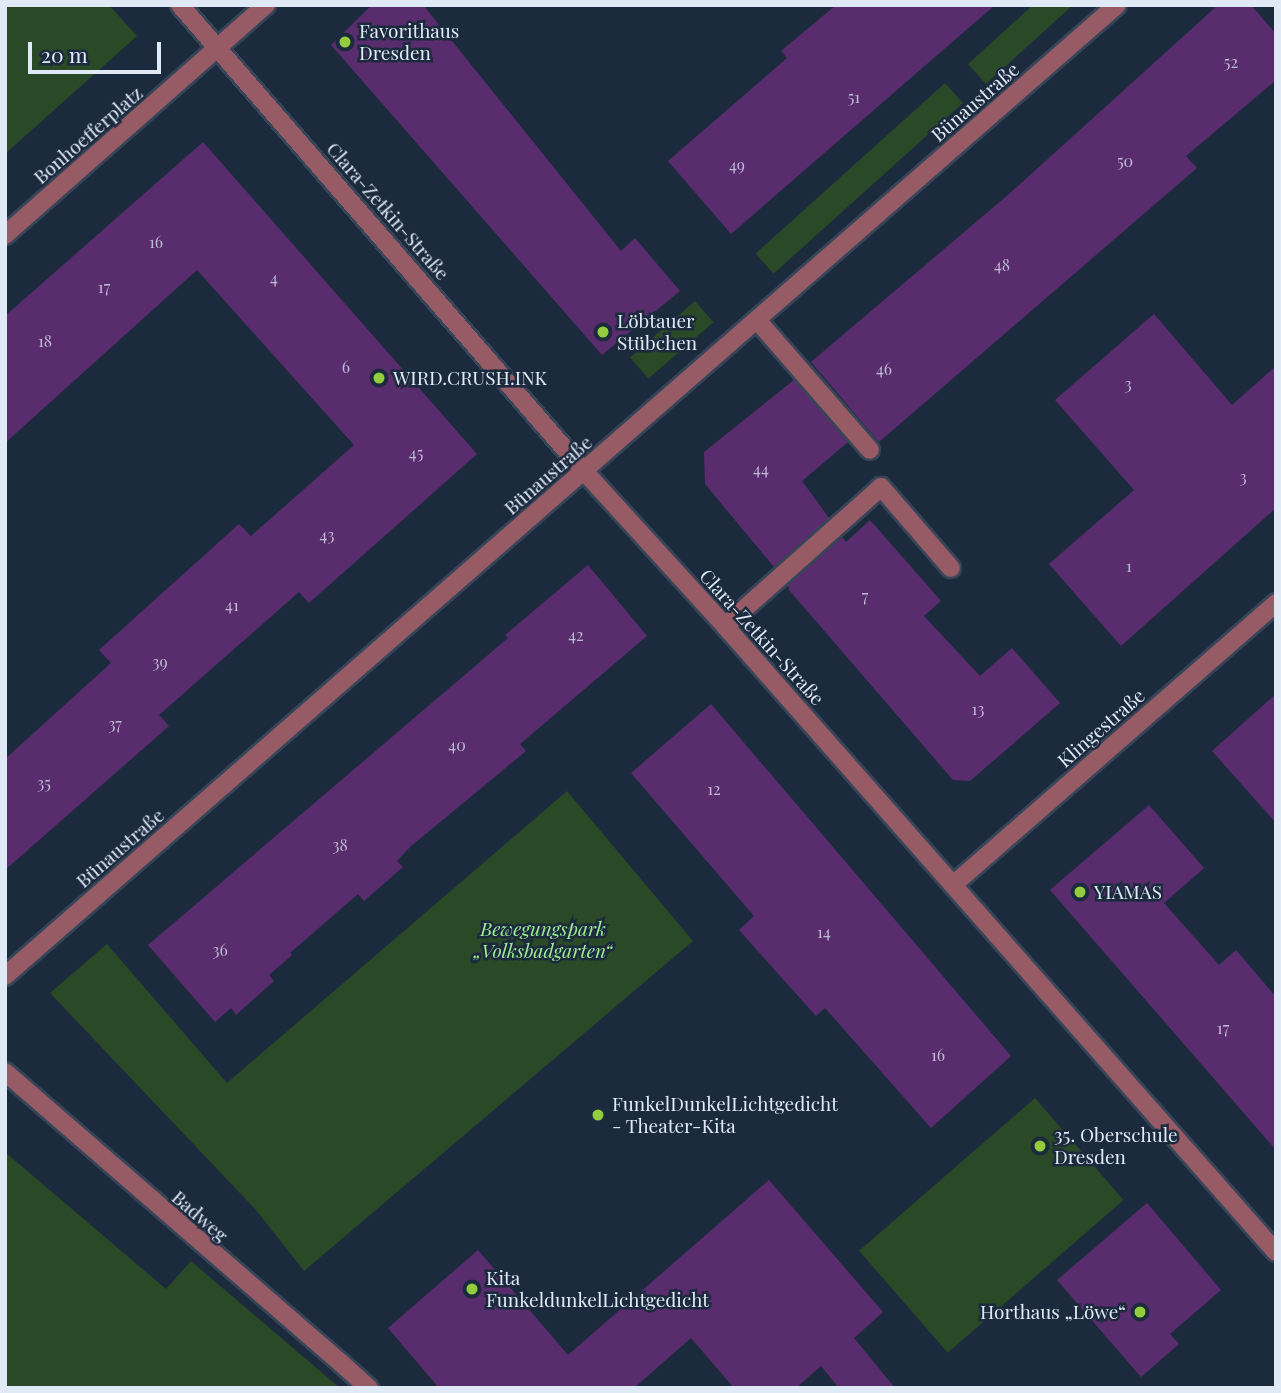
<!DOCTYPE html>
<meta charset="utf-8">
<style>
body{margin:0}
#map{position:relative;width:1281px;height:1393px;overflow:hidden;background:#1c2a3e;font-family:"Playfair Display",serif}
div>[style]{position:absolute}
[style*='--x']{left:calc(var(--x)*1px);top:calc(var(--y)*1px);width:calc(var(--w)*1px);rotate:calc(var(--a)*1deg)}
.green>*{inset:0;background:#2a4926;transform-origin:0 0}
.building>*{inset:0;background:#592d6d}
.roads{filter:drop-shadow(2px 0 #374558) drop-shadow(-2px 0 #374558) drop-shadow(0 2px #374558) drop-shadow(0 -2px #374558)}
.service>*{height:18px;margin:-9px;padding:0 9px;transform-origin:9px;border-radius:9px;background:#965b65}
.minor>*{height:18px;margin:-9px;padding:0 9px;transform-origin:9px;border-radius:9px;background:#965b65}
.dots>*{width:19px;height:19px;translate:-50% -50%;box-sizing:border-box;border:4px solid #1c2a3e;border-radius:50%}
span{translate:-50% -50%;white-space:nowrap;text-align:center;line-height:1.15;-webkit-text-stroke:5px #1c2a3e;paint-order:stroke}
.number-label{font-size:16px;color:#bebbd4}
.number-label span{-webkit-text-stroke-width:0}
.poi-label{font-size:19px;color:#e0eaf7}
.left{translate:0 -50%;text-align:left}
.right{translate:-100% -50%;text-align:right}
.street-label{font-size:19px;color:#e0eaf7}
.park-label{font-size:19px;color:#9eee94;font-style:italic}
.frame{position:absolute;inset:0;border:7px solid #e0eaf7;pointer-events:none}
.scale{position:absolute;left:28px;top:42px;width:133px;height:32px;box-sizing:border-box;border:4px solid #e0eaf7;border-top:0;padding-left:9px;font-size:21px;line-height:24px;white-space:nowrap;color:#e0eaf7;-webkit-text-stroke:5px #1c2a3e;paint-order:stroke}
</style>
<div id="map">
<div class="green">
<i style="clip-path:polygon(5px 5px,109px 5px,137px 36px,5px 154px)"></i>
<i style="clip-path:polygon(1033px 5px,1073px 5px,986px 84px,968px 64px)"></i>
<i style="left:945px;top:83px;width:27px;height:255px;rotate:48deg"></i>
<i style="left:695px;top:301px;width:28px;height:86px;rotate:49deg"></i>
<i style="clip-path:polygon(567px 791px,693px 941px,304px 1271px,256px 1210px,50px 993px,107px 944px,227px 1083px)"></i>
<i style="left:1035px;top:1098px;width:135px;height:233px;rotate:49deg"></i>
<i style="clip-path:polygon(5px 1152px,166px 1289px,191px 1261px,340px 1388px,5px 1388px)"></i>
</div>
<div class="building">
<i style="clip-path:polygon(372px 5px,423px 5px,621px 251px,635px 238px,680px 291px,602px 355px,331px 45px)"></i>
<i style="clip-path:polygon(836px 5px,995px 5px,731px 234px,668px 161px,787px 58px,781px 51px)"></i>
<i style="clip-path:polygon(1218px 5px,1251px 5px,1276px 34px,1276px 80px,1186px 156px,1197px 168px,879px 442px,811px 362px,1009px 194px)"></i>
<i style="clip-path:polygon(203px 142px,477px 454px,309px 603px,299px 592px,159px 715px,169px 726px,5px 870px,5px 759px,111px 663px,99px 650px,239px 524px,251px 536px,354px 445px,197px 270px,5px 443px,5px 316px)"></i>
<i style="clip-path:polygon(1154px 314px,1232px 405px,1276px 366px,1276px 508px,1121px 646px,1049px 564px,1134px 490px,1055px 400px)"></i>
<i style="clip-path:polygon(794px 380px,848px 442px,802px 481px,829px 518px,774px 567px,705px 484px,704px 452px)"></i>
<i style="clip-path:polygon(870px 520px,941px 601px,924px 616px,980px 676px,1012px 648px,1060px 703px,970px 781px,953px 780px,789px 590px,788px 585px,842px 537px,846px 542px)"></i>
<i style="clip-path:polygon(588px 565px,647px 636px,520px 744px,526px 751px,410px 847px,397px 861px,403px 867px,364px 901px,358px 894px,290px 953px,292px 955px,269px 975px,274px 981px,236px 1015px,231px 1008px,215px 1022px,148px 945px,508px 638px,505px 635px)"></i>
<i style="clip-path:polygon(1276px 694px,1276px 823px,1212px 751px)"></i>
<i style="clip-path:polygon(711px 704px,1011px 1056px,931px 1128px,825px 1008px,816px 1016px,739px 930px,754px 916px,631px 773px)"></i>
<i style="clip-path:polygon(1149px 805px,1204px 868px,1164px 903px,1219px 965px,1236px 950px,1276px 997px,1276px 1150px,1050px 890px)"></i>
<i style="clip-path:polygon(769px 1180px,883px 1312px,854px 1338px,895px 1388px,839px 1388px,821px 1366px,796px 1388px,734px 1388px,691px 1338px,634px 1388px,439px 1388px,388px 1328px,478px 1250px,568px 1355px)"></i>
<i style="clip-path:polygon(1147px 1203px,1221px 1290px,1170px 1334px,1179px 1344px,1141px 1377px,1057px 1280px)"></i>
</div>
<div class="roads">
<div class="service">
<i style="--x:757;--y:320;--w:172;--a:49"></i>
<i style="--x:725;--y:626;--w:209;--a:-41.7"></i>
<i style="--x:881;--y:487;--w:107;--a:49.2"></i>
<i style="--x:341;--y:1363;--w:38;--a:42"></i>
</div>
<div class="minor">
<i style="--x:180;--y:5;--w:617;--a:49.08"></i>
<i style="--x:584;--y:471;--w:210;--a:47.7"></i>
<i style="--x:725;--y:626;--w:834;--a:48.65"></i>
<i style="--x:5;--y:235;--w:348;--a:-41.4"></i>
<i style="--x:953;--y:885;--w:429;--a:-41.1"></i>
<i style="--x:5;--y:976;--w:1476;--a:-41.13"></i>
<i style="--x:5;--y:1072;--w:444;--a:40.9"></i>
</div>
</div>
<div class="dots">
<i style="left:345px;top:42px;background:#93cd3e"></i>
<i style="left:603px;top:332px;background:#93cd3e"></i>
<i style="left:379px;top:378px;background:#93cd3e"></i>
<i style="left:1080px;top:892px;background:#93cd3e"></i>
<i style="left:598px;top:1115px;background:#93cd3e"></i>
<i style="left:1040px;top:1146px;background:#93cd3e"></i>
<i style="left:472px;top:1289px;background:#93cd3e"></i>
<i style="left:1140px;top:1312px;background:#93cd3e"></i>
</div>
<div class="number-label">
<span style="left:1231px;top:62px">52</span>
<span style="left:854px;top:97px">51</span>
<span style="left:1125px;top:161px">50</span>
<span style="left:737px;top:165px">49</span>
<span style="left:156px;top:242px">16</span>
<span style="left:1002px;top:265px">48</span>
<span style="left:274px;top:278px">4</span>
<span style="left:104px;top:287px">17</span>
<span style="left:45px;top:341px">18</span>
<span style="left:346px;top:367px">6</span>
<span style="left:884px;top:369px">46</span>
<span style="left:1128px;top:384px">3</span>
<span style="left:416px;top:453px">45</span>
<span style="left:761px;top:469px">44</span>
<span style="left:1243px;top:477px">3</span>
<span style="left:327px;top:535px">43</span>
<span style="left:1129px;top:566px">1</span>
<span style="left:865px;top:596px">7</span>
<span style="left:232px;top:605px">41</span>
<span style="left:576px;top:635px">42</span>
<span style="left:160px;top:662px">39</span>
<span style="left:978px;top:709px">13</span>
<span style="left:115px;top:724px">37</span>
<span style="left:457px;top:745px">40</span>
<span style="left:44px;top:783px">35</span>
<span style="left:714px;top:789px">12</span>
<span style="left:340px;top:845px">38</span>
<span style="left:824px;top:932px">14</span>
<span style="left:220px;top:950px">36</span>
<span style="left:1223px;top:1028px">17</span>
<span style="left:938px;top:1055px">16</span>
</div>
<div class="poi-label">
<span class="left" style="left:359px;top:42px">Favorithaus<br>Dresden</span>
<span class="left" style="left:617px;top:332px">Löbtauer<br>Stübchen</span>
<span class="left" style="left:393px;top:378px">WIRD.CRUSH.INK</span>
<span class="left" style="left:1094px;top:892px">YIAMAS</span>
<span class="left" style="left:612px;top:1115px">FunkelDunkelLichtgedicht<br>- Theater-Kita</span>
<span class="left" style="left:1054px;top:1146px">35. Oberschule<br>Dresden</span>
<span class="left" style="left:486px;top:1289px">Kita<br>FunkeldunkelLichtgedicht</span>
<span class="right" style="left:1126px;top:1312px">Horthaus „Löwe“</span>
</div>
<div class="street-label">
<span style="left:975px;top:102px;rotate:-41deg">Bünaustraße</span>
<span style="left:88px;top:135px;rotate:-41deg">Bonhoefferplatz</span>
<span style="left:388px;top:211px;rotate:49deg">Clara-Zetkin-Straße</span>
<span style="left:548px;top:475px;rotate:-41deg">Bünaustraße</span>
<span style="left:762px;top:637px;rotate:48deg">Clara-Zetkin-Straße</span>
<span style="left:1101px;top:728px;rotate:-41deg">Klingestraße</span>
<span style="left:120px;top:848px;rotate:-41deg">Bünaustraße</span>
<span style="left:200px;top:1216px;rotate:41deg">Badweg</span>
</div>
<div class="park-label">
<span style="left:543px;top:940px">Bewegungspark<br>„Volksbadgarten“</span>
</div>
<div class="frame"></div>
<div class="scale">20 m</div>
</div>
